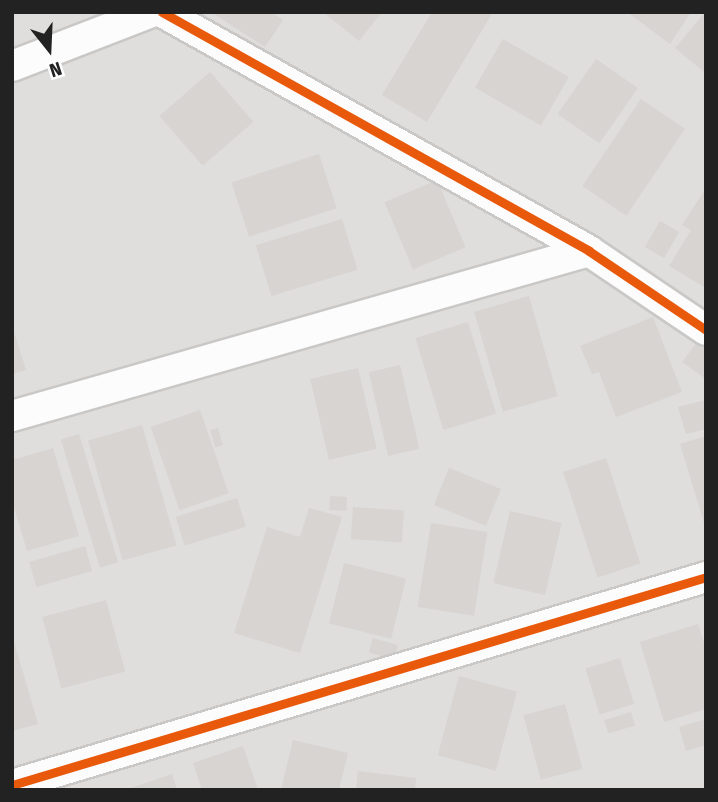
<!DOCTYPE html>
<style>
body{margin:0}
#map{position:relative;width:718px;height:802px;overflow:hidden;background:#f0eeeb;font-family:"Fira Sans Condensed",sans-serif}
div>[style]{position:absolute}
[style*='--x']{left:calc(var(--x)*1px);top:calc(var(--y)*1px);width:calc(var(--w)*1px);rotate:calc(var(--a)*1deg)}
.residential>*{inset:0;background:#dfdedc;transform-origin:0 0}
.building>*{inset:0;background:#d7d4d2;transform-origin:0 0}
.roads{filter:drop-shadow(2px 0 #c9c8c7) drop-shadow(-2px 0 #c9c8c7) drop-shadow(0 2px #c9c8c7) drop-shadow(0 -2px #c9c8c7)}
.street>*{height:30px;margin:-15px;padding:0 15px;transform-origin:15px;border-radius:15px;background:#fdfcfc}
.cycleway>*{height:9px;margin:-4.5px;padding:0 4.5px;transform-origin:4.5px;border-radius:4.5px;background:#e8590c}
span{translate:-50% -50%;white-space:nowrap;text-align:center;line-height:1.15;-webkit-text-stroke:6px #fff;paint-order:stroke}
.frame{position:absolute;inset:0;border:14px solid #222;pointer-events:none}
.north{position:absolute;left:14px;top:14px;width:70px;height:70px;-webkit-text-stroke:5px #fff;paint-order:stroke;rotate:162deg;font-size:19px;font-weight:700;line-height:28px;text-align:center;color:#222}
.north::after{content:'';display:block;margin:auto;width:24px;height:32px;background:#222;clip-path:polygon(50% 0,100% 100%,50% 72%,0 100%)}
</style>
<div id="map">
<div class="residential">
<i style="left:12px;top:12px;width:694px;height:778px"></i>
</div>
<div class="building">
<i style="clip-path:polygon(211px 12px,271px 12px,283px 20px,265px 47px)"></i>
<i style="clip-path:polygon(323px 12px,382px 12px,359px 41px)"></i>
<i style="clip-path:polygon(432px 12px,493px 12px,427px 122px,382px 95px)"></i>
<i style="clip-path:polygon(627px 12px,691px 12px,670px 44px)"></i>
<i style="clip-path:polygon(705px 12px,706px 70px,704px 72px,675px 48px)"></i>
<i style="left:503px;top:39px;width:76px;height:56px;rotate:30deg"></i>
<i style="left:596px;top:59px;width:51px;height:67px;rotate:35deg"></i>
<i style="left:210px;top:72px;width:66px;height:67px;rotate:49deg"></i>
<i style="left:641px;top:99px;width:53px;height:105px;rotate:34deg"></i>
<i style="left:319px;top:154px;width:57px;height:92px;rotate:72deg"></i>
<i style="left:437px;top:180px;width:73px;height:57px;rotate:67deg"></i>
<i style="clip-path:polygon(706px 188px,706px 288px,669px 266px,691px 230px,682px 225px)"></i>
<i style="left:342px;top:219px;width:53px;height:90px;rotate:73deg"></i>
<i style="left:660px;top:221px;width:22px;height:30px;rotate:30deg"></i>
<i style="left:529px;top:296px;width:104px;height:57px;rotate:74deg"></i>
<i style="clip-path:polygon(653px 317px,682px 392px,616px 417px,599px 372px,592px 374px,580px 346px)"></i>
<i style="left:468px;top:322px;width:96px;height:55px;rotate:73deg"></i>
<i style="clip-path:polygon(12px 326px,26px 370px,12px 374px)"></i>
<i style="clip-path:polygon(701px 337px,706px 341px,706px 379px,682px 362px)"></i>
<i style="left:400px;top:365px;width:86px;height:32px;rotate:77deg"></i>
<i style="left:358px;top:368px;width:83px;height:49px;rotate:77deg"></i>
<i style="clip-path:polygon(706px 400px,706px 429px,686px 434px,678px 407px)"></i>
<i style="left:200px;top:410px;width:88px;height:52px;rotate:71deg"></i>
<i style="left:142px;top:425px;width:125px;height:56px;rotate:74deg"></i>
<i style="left:218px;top:428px;width:18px;height:8px;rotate:74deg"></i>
<i style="left:79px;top:434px;width:134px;height:19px;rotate:73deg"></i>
<i style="clip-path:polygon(706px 436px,706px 526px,705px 526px,680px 444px)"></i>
<i style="clip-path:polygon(53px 448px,79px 536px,27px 551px,12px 500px,12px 460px)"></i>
<i style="left:606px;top:458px;width:111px;height:45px;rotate:72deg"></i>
<i style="left:449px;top:468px;width:56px;height:40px;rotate:22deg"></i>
<i style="left:330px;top:496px;width:17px;height:14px;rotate:3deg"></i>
<i style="left:237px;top:498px;width:30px;height:64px;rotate:73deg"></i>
<i style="left:353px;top:507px;width:51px;height:32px;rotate:4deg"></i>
<i style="clip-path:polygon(309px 508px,342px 517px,300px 653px,234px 633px,267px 527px,300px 537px)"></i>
<i style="left:510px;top:511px;width:53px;height:74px;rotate:13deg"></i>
<i style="left:431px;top:523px;width:57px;height:85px;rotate:9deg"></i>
<i style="left:85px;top:546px;width:26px;height:58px;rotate:74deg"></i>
<i style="left:344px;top:563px;width:64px;height:62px;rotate:14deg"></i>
<i style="left:106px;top:600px;width:74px;height:66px;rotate:75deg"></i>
<i style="clip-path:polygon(698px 624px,706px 649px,706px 709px,664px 722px,640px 642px)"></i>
<i style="clip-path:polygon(12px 635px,38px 724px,12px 731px)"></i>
<i style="left:373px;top:638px;width:26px;height:15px;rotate:16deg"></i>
<i style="left:620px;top:658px;width:48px;height:36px;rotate:73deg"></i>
<i style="left:459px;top:676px;width:60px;height:82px;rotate:15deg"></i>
<i style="left:565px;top:704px;width:67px;height:43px;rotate:75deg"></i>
<i style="left:631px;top:712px;width:14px;height:28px;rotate:73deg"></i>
<i style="clip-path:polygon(706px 719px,706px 745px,686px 751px,679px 727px)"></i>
<i style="clip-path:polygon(293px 740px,348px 753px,339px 790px,281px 790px)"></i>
<i style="clip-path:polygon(243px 746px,258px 790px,202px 790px,193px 763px)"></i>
<i style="clip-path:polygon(358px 771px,416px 778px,415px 790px,356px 790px)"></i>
<i style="clip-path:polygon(172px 774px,177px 790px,129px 790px,128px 789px)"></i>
</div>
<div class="roads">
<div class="street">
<i style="--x:162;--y:12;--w:489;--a:29.2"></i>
<i style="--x:589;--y:251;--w:141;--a:34"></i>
<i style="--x:12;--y:66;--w:150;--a:-21.1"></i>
<i style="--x:12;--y:416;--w:600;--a:-15.96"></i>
<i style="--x:12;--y:785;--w:724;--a:-16.68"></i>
</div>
</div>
<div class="cycleway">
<i style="--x:162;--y:12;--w:489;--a:29.2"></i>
<i style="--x:589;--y:251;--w:141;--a:34"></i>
<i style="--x:12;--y:785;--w:724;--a:-16.68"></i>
</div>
<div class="frame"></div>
<div class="north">N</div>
</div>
